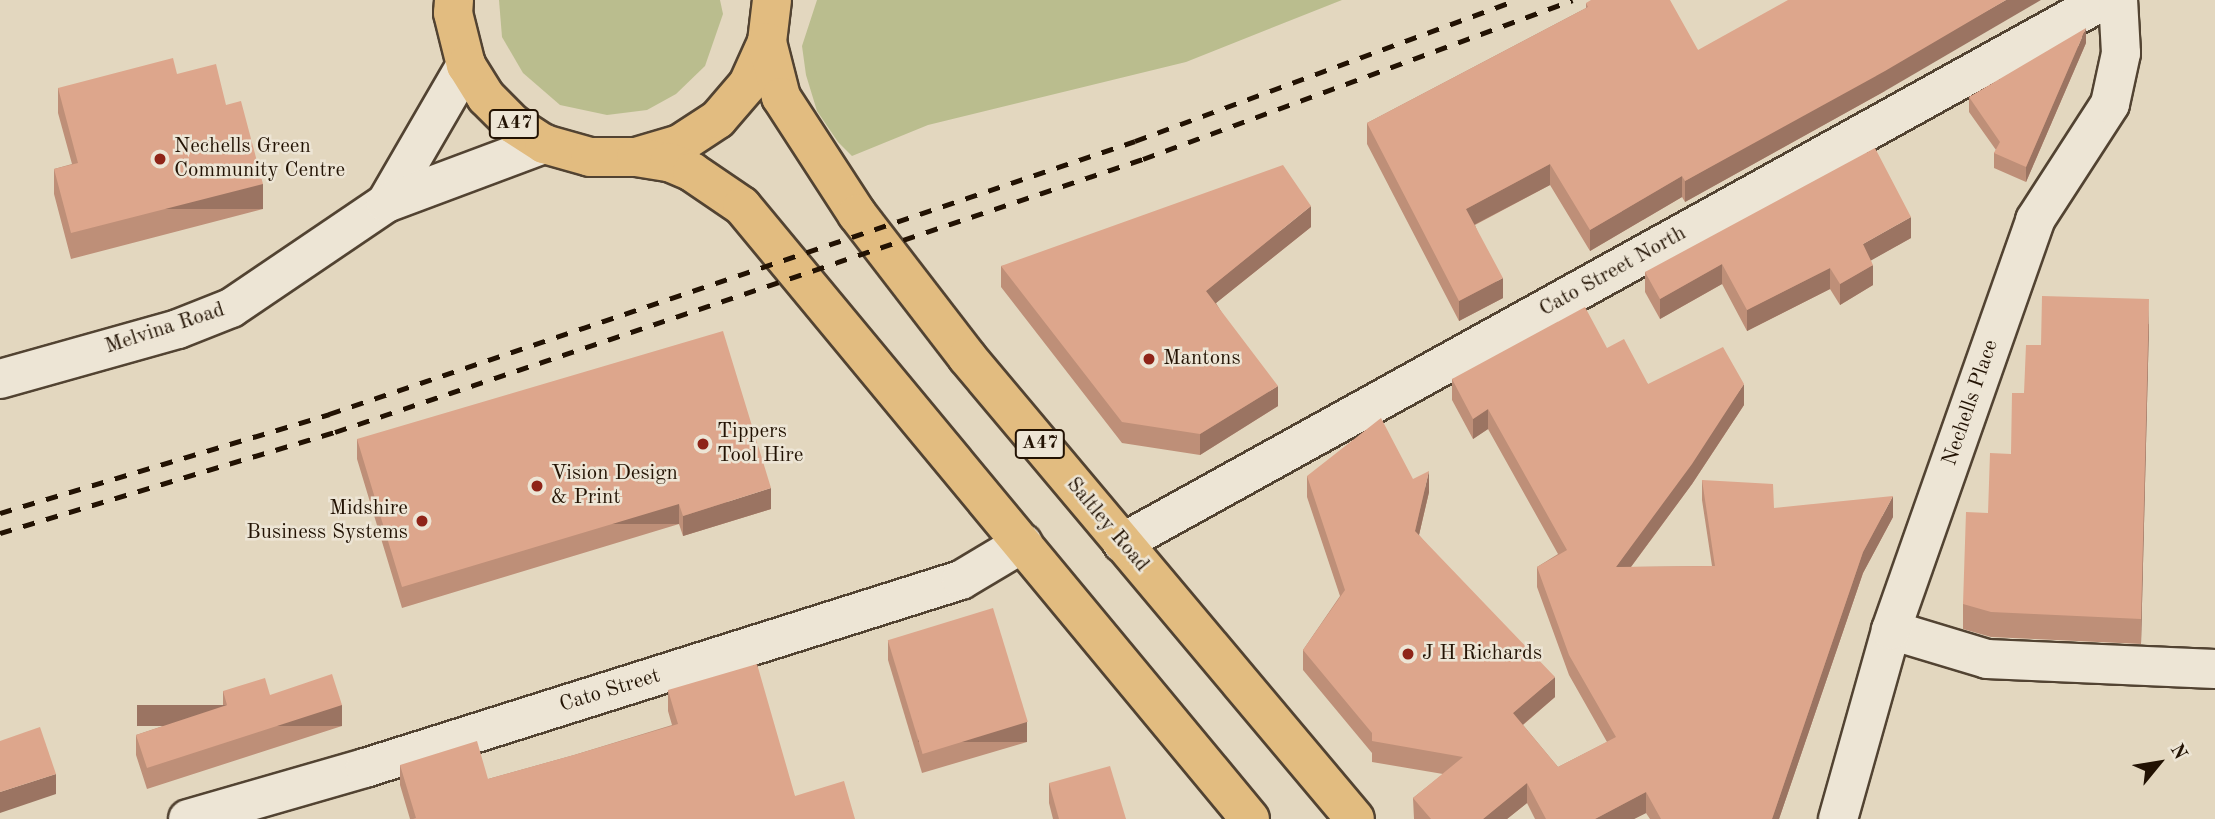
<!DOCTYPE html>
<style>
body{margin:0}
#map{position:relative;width:2215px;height:819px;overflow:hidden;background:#e3d7bf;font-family:"Old Standard TT",serif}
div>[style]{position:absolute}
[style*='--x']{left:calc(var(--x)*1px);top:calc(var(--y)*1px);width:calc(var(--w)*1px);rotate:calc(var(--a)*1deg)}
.green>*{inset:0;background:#babd8e}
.roads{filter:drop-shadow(2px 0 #524332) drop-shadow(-2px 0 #524332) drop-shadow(0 2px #524332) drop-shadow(0 -2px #524332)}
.street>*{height:38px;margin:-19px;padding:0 19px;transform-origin:19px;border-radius:19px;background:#ede5d5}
.secondary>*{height:38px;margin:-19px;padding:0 19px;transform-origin:19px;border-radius:19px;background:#ede5d5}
.primary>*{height:38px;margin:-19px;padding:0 19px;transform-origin:19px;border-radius:19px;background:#e2bc80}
.rail>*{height:5px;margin-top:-2.5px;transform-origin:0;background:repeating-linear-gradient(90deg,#221203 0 12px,transparent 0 24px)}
.wall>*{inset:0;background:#be8f78}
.shaded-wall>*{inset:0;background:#9b7462;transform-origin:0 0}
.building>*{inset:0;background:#dda68c;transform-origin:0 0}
.dots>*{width:19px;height:19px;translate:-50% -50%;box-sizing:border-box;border:4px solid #ede5d5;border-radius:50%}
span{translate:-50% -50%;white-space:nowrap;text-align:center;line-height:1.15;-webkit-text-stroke:5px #ede5d5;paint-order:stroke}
.shield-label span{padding:2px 5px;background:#ede5d5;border:2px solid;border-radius:5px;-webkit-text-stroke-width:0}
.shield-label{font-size:19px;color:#221203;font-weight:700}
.poi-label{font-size:21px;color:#221203}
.left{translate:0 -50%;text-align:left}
.right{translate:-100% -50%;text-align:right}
.street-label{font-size:21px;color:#221203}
.north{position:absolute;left:2124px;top:728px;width:70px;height:70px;-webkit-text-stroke:5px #ede5d5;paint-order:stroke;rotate:60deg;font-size:19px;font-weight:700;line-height:28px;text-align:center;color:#221203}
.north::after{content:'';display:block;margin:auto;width:24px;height:32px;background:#221203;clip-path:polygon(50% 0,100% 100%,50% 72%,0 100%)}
</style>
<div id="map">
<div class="green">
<i style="clip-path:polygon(499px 0,720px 0,723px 14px,705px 66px,676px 94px,647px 110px,607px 115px,560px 105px,523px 73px,502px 37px)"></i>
<i style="clip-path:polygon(817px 0,1342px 0,1186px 62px,928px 125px,852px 156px,838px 142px,817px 111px,806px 75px,802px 46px)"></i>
</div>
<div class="roads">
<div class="street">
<i style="--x:1122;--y:543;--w:1122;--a:-28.94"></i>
<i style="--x:1891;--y:630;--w:100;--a:16.8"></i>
<i style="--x:1987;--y:659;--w:228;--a:2.5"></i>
<i style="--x:188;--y:819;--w:184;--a:-16.1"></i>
<i style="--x:365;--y:768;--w:625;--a:-17.51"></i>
<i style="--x:961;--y:580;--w:72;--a:-30.8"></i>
<i style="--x:1838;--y:819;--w:196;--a:-74.3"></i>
<i style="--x:1891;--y:630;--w:435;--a:-70.6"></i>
<i style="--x:2035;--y:220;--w:138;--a:-57.1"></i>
<i style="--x:2110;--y:104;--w:52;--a:-77.8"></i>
<i style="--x:2121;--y:53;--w:53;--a:-93.2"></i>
</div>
<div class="secondary">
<i style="--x:386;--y:203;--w:160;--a:-59.9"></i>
<i style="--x:0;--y:379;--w:185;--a:-15.7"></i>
<i style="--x:178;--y:329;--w:57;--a:-21.6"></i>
<i style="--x:231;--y:308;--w:187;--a:-34.1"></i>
<i style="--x:386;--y:203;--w:169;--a:-20.5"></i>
</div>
<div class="primary">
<i style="--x:454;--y:0;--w:13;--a:94"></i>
<i style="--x:453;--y:13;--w:54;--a:76"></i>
<i style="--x:466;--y:65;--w:38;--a:58"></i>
<i style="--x:486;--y:97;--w:38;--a:45"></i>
<i style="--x:513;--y:124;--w:37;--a:33"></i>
<i style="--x:544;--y:144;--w:48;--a:15.8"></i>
<i style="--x:590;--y:157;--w:46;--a:0"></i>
<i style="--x:636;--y:157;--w:46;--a:-16.5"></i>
<i style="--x:680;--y:144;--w:45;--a:-33.3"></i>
<i style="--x:718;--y:119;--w:46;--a:-49.4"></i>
<i style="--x:748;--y:84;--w:46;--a:-65.7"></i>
<i style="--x:767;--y:42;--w:42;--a:-83.2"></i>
<i style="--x:767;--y:42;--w:57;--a:75.7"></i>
<i style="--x:781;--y:97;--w:140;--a:57"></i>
<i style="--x:857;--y:214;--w:180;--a:52.4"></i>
<i style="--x:967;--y:357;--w:603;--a:49.98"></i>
<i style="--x:636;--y:157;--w:33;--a:9"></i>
<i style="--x:669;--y:162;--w:25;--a:23"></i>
<i style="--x:692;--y:172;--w:60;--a:34.2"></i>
<i style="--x:742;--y:206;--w:796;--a:50.35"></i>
</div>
</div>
<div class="rail">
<i style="--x:0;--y:513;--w:344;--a:-16.7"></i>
<i style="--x:329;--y:414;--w:851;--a:-18.71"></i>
<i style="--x:1135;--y:141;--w:407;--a:-20.3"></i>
<i style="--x:0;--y:533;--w:350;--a:-16.8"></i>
<i style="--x:335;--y:432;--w:853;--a:-18.67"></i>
<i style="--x:1143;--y:159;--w:458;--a:-20.3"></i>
</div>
<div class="wall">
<i style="clip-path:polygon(1586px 3px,1698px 50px,1885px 91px,1685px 202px,1682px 197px,1590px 251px,1550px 185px,1475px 225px,1503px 298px,1459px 321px,1367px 144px,1367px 123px,1586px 8px)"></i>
<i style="clip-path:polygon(2086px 43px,2026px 182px,1994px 168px,1994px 153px,1996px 150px,1969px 112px,1969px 97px)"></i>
<i style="clip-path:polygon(58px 88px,226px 105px,263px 209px,71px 259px,54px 194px,54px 169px,72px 164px,58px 113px)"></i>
<i style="clip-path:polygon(1311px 227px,1216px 303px,1278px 406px,1200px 455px,1122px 443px,1001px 287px,1001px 266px)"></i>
<i style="clip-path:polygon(1911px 238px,1871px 260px,1873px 285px,1840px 305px,1830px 289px,1747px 331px,1722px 284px,1660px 319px,1645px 292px,1645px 272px)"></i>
<i style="clip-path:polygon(2149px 324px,2141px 644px,1991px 637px,1963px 629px,1963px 604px,1988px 513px,2011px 454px,2024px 393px,2041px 345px)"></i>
<i style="clip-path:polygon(1607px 348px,1648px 384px,1744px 405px,1692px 484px,1631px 567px,1712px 566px,1702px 500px,1702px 480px,1774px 508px,1893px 517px,1863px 573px,1779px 819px,1650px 819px,1646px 813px,1634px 819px,1535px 819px,1527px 803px,1507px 819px,1414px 819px,1413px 798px,1443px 774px,1372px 762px,1372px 753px,1303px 670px,1303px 650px,1340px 596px,1307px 497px,1307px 476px,1413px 479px,1429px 492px,1419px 535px,1555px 697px,1523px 725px,1558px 767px,1607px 742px,1569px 675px,1537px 587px,1537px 567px,1558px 554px,1488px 429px,1473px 439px,1452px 400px,1452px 379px)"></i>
<i style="clip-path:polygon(357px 439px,771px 509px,683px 536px,679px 524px,402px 608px,357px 459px)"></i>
<i style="clip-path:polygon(888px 640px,1027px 742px,922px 773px,888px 660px)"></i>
<i style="clip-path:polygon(668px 690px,795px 796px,855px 819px,410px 819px,400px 785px,400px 765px,488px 779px,574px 755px,672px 725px,668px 711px)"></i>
<i style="clip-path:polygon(223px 691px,270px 695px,342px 726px,147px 789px,136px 755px,136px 735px,223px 706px)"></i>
<i style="clip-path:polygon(1049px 783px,1126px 819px,1053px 819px,1049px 803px)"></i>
</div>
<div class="shaded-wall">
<i style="clip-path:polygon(2006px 0,2041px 0,1885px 91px,1685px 202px,1685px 181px)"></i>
<i style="clip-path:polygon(2086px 28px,2086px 43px,2026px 182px,2026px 167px)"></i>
<i style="clip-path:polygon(1550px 164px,1550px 185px,1466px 229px,1466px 209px)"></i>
<i style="clip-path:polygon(1682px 176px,1682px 197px,1590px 251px,1590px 230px)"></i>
<i style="left:263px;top:184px;width:25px;height:198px;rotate:90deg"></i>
<i style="clip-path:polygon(1311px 206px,1311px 227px,1206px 311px,1206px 291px)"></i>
<i style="clip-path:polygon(1911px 217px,1911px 238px,1863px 265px,1863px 244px)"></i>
<i style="clip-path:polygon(1722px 264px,1722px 284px,1660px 319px,1660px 299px)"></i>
<i style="clip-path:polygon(1873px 265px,1873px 285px,1840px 305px,1840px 284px)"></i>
<i style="clip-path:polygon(1830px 268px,1830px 289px,1747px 331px,1747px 310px)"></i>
<i style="clip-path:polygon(1503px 278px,1503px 298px,1459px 321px,1459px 301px)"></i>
<i style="clip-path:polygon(2149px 299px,2149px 324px,2141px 644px,2141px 619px)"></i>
<i style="clip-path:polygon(1744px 384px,1744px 405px,1692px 484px,1616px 587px,1616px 567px)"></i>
<i style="clip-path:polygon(1278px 386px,1278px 406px,1200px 455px,1200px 434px)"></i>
<i style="clip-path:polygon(1488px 409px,1488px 429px,1473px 439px,1473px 419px)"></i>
<i style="clip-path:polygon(1429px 471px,1429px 492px,1415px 552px,1415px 531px)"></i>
<i style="clip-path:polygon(771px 488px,771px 509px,683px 536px,683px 516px)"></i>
<i style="clip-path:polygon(1893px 496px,1893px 517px,1863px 573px,1779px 819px,1772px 819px,1863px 552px)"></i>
<i style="left:679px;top:504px;width:20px;height:289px;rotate:90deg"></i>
<i style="clip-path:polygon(1555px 677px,1555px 697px,1513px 733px,1513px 713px)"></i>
<i style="left:342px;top:705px;width:21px;height:205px;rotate:90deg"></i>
<i style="left:1027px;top:722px;width:20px;height:109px;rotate:90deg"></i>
<i style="clip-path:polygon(56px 774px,56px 794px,0 813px,0 792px)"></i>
<i style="clip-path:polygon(1527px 783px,1527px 803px,1507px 819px,1483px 819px)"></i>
<i style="clip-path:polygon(1646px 792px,1646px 813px,1634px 819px,1595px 819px)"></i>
</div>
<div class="building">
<i style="clip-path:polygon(1591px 0,1670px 0,1698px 50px,1788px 0,2006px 0,1885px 71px,1685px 181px,1682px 176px,1590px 230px,1550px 164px,1466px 209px,1503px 278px,1459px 301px,1367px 123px,1588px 7px,1586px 3px)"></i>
<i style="clip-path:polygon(2086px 28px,2026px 167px,1994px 153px,2000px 142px,1969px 97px)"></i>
<i style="clip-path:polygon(173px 58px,177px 74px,216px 64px,226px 105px,241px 101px,263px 184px,71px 233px,54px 169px,78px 163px,58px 88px)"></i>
<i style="clip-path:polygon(1875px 148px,1911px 217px,1863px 244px,1873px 265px,1840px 284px,1830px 268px,1747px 310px,1722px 264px,1660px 299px,1645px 272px)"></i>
<i style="clip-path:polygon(1283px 165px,1311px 206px,1206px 291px,1278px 386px,1200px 434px,1122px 422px,1001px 266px)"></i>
<i style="clip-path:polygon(2042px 296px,2149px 299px,2141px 619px,1991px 612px,1963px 604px,1966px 512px,1988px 513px,1990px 453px,2011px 454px,2012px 393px,2024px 393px,2026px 345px,2041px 345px)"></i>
<i style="clip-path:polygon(1585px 307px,1607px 348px,1624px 339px,1648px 384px,1723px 347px,1744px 384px,1692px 464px,1616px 567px,1715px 566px,1702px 480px,1773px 484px,1774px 508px,1893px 496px,1863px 552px,1772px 819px,1661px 819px,1646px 792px,1595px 819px,1546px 819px,1527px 783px,1483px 819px,1431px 819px,1413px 798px,1463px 757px,1372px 741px,1372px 733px,1303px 650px,1345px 590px,1307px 476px,1381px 418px,1413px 479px,1429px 471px,1415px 531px,1555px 677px,1513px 713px,1558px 767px,1616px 737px,1569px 655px,1537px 567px,1567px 550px,1488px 409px,1473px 419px,1452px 379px)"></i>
<i style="clip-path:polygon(723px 331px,771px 488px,683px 516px,679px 504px,402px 587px,357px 439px)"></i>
<i style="left:993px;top:608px;width:119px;height:110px;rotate:73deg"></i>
<i style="clip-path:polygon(757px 664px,795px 796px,844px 781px,855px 819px,413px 819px,416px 818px,400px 765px,477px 741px,488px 779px,574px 755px,678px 724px,668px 690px)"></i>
<i style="clip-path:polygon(332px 674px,342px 705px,147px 768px,136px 735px,227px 705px,223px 691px,265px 678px,270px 695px)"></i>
<i style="clip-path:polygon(40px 727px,56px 774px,0 792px,0 741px)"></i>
<i style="clip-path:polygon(1110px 766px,1126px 819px,1059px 819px,1049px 783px)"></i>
</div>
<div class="dots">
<i style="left:160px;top:159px;background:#8f2418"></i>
<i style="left:1149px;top:359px;background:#8f2418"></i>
<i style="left:703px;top:444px;background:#8f2418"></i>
<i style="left:537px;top:486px;background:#8f2418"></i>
<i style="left:422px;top:521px;background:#8f2418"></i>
<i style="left:1408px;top:654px;background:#8f2418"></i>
</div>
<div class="shield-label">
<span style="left:514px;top:124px">A47</span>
<span style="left:1040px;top:444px">A47</span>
</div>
<div class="poi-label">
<span class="left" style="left:174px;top:159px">Nechells Green<br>Community Centre</span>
<span class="left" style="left:1163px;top:359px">Mantons</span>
<span class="left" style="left:717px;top:444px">Tippers<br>Tool Hire</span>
<span class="left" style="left:551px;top:486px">Vision Design<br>&amp; Print</span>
<span class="right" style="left:408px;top:521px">Midshire<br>Business Systems</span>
<span class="left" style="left:1422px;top:654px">J H Richards</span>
</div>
<div class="street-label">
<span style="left:1613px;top:272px;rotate:-29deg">Cato Street North</span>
<span style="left:165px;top:329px;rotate:-18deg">Melvina Road</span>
<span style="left:1971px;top:403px;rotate:-71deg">Nechells Place</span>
<span style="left:1107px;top:525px;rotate:50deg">Saltley Road</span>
<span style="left:610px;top:691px;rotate:-17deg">Cato Street</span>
</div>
<div class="north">N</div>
</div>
